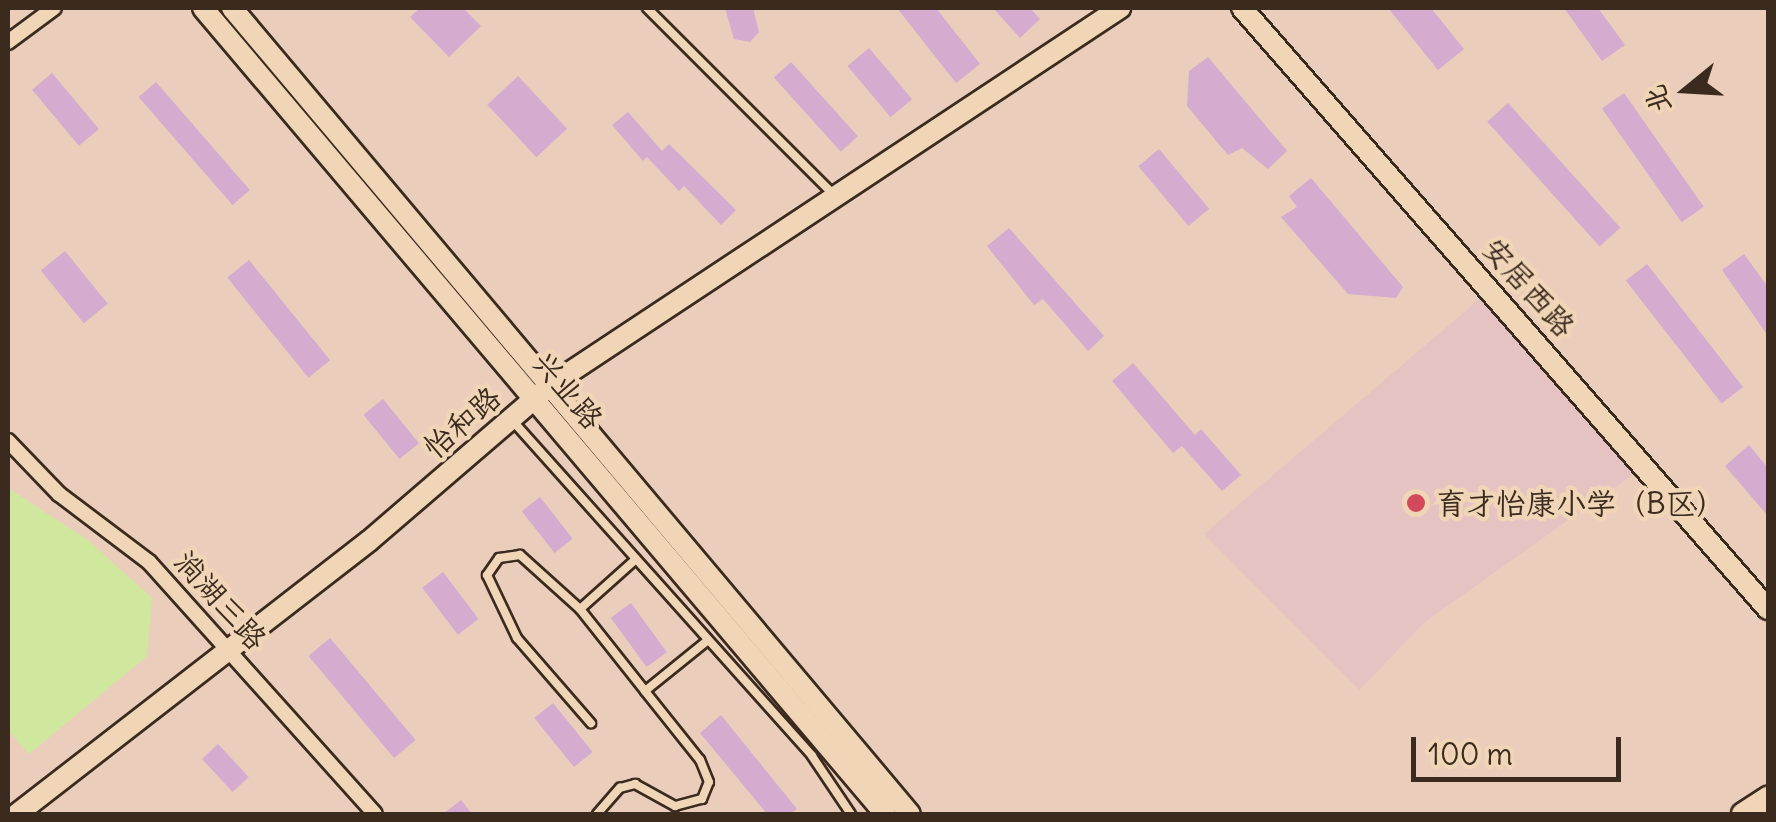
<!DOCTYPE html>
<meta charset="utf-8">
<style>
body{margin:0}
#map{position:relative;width:1776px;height:822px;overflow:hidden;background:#ebcdbc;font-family:Delius,"LXGW WenKai TC",sans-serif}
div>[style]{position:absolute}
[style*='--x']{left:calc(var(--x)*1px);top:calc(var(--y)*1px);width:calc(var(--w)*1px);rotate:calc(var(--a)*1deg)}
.built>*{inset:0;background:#e4c3c2}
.green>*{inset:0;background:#cfe89e}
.building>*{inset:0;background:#d5abd0;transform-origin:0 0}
.roads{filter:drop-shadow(2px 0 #3b2a1e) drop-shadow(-2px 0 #3b2a1e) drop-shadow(0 2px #3b2a1e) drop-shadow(0 -2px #3b2a1e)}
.lane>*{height:8px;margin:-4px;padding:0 4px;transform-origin:4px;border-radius:4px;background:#f0d5b7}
.street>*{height:14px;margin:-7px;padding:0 7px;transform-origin:7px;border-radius:7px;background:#f0d5b7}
.secondary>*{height:20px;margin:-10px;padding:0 10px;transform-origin:10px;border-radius:10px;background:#f0d5b7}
.primary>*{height:22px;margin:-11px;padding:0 11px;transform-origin:11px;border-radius:11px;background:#f0d5b7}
.dots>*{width:28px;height:28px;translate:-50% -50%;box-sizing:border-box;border:5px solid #f0d5b7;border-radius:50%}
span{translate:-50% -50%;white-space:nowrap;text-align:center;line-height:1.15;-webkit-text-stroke:9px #f0d5b7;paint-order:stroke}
.street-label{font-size:30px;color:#3b2a1e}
.poi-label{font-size:30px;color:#3b2a1e}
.left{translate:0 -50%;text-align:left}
.frame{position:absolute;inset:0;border:10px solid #3b2a1e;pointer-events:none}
.north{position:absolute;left:1636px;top:40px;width:100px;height:100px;-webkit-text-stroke:8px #f0d5b7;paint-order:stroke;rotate:252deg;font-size:28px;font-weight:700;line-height:40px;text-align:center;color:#3b2a1e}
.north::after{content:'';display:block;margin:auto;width:35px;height:45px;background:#3b2a1e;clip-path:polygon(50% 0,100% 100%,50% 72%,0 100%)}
.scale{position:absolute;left:1411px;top:737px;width:210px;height:45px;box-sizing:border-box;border:5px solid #3b2a1e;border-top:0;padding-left:12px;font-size:30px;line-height:35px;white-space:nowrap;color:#3b2a1e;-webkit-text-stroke:8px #f0d5b7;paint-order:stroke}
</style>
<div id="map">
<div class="built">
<i style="clip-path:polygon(1483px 296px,1635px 473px,1426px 621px,1359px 690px,1204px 534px)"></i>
</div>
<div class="green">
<i style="clip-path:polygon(8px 488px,89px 541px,152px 598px,147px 656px,29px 754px,8px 730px)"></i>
</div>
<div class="building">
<i style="clip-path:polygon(420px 8px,463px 8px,481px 26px,449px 57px,410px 17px)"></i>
<i style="clip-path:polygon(725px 8px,753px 8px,759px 32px,750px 42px,734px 39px)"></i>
<i style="clip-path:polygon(897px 8px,936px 8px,980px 64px,956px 83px)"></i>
<i style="clip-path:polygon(993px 8px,1030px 8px,1040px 19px,1020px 38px)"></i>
<i style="clip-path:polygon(1388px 8px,1431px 8px,1464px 49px,1438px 70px)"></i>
<i style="clip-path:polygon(1564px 8px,1598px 8px,1625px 45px,1602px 61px)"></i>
<i style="left:869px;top:48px;width:67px;height:28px;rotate:50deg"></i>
<i style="clip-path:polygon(1208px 57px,1287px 151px,1268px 169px,1242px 148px,1228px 155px,1187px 106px,1189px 71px)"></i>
<i style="left:791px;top:62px;width:100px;height:23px;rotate:48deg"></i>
<i style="left:52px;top:73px;width:73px;height:26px;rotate:50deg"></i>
<i style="left:518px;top:76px;width:72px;height:42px;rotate:47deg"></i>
<i style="left:156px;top:82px;width:143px;height:23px;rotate:49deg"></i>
<i style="left:1624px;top:93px;width:139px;height:27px;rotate:55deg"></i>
<i style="left:1508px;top:103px;width:168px;height:28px;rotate:48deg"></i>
<i style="clip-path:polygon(628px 112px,662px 151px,669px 144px,736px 210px,721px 225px,684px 186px,679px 191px,647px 157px,643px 161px,612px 125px)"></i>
<i style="left:1159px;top:149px;width:78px;height:27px;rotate:50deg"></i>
<i style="clip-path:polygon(1311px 178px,1403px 287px,1396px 298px,1348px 294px,1281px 217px,1297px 207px,1289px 196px)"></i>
<i style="clip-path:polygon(1009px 228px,1104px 336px,1088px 351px,1043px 299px,1034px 305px,987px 246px)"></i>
<i style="left:65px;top:251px;width:68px;height:31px;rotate:51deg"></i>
<i style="clip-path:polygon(1744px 254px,1768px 287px,1768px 336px,1722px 270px)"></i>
<i style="left:249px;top:260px;width:129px;height:28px;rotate:51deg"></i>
<i style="left:1647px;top:264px;width:156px;height:27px;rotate:52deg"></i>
<i style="clip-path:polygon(1133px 363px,1195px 435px,1201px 429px,1241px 475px,1222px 491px,1182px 446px,1173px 453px,1112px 381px)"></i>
<i style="left:383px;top:399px;width:57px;height:25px;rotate:51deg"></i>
<i style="clip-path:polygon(1749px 445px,1768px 468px,1768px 516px,1725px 466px)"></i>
<i style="left:540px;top:497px;width:53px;height:23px;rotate:52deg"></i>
<i style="left:443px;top:572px;width:59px;height:26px;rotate:53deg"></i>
<i style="left:631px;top:603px;width:61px;height:25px;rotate:54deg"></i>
<i style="left:330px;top:638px;width:133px;height:28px;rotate:50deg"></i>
<i style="left:553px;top:703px;width:63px;height:24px;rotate:51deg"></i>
<i style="clip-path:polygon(721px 715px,797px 809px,790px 814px,767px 814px,700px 733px)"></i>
<i style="left:218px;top:744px;width:45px;height:22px;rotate:47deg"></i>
<i style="clip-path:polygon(461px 800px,472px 814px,443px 814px)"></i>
</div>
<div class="roads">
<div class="lane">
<i style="--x:647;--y:8;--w:266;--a:45"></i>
<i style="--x:511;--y:419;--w:452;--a:48.2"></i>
<i style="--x:812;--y:756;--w:70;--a:56.1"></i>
<i style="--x:636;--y:559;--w:75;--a:138.2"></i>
<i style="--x:580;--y:609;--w:105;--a:51.6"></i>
<i style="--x:645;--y:691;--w:81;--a:-39"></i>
<i style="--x:580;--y:609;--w:81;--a:-138"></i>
<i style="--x:520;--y:555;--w:21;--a:172"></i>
<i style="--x:499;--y:558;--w:21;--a:125"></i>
<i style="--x:487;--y:575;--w:70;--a:64.5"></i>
<i style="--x:517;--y:638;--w:113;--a:49"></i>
<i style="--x:597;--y:814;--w:35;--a:-49"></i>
<i style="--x:620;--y:788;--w:16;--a:-15"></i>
<i style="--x:635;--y:784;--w:46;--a:28.8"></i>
<i style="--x:675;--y:806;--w:28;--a:-15"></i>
<i style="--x:702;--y:799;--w:18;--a:-68"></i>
<i style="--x:709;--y:782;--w:24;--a:-112"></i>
<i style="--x:700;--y:760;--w:88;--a:-128.6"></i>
</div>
<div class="street">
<i style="--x:8;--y:42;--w:57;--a:-36.5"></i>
<i style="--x:8;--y:441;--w:74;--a:46.1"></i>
<i style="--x:59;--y:494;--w:113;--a:37.1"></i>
<i style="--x:149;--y:562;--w:338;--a:48.1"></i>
</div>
<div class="secondary">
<i style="--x:203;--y:8;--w:1056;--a:49.76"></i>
<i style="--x:232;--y:8;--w:1053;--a:49.93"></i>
<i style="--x:1242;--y:8;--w:799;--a:48.81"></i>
<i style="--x:17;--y:814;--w:445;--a:-37.8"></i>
<i style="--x:369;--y:541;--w:238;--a:-40.7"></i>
<i style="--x:549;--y:386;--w:685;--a:-33.5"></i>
</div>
<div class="primary">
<i style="--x:1743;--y:814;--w:30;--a:-33"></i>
</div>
</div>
<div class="dots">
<i style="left:1416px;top:503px;background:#d1495b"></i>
</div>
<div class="street-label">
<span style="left:1529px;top:287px;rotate:48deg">安居西路</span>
<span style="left:568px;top:390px;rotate:50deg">兴业路</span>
<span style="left:462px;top:422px;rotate:-41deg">怡和路</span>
<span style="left:221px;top:600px;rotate:48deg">淌湖三路</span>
</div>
<div class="poi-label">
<span class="left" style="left:1436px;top:503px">育才怡康小学（B区）</span>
</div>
<div class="frame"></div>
<div class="north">北</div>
<div class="scale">100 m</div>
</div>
